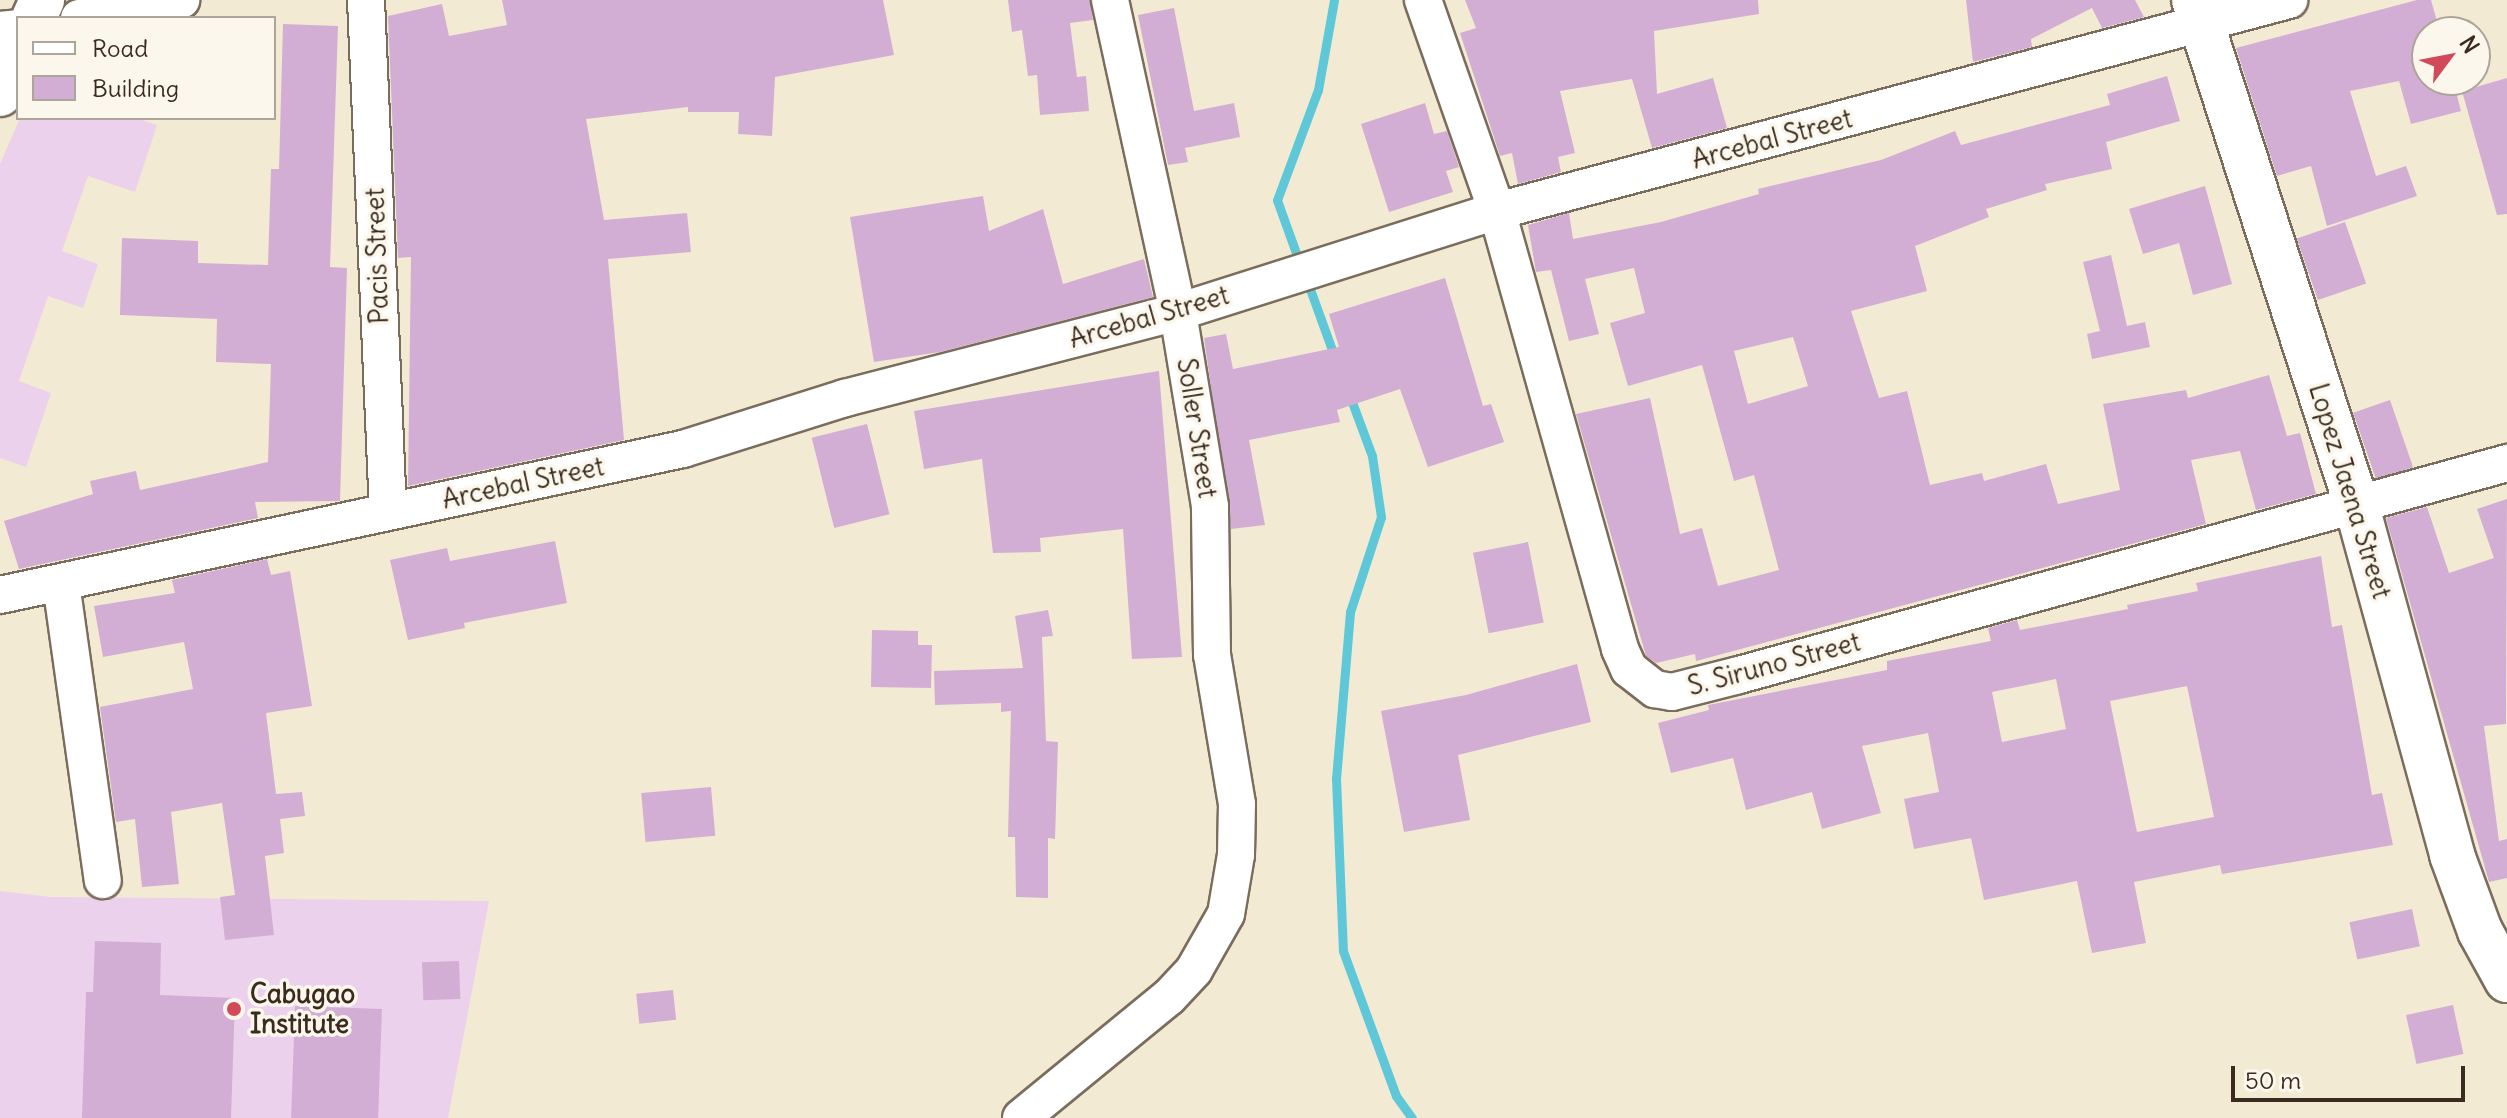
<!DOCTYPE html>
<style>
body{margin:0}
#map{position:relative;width:2507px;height:1118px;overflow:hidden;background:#f3ead3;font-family:Delius,sans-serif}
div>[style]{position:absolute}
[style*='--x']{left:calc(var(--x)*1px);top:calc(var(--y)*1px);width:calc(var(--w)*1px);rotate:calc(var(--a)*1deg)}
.built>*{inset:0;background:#ebd1eb}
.stream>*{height:9px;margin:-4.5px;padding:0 4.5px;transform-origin:4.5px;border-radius:4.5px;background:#5ec8d9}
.building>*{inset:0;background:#d3aed4;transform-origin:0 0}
.roads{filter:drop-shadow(2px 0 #7b6d5d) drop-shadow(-2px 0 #7b6d5d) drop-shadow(0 2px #7b6d5d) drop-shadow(0 -2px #7b6d5d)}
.minor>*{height:36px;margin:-18px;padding:0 18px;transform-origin:18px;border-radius:18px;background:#fff}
.tertiary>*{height:44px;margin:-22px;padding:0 22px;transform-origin:22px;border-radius:22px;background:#fff}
.trunk>*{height:44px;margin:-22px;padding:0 22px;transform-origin:22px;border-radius:22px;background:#fff}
.dots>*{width:22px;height:22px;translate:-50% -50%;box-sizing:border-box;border:4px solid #fbf7ec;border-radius:50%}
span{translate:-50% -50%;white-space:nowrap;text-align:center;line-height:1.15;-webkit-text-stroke:7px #fbf7ec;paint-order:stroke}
.street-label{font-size:26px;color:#3b2a1e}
.poi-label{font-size:26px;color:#3b2a1e;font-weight:700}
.left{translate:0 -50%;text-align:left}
.legend{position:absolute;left:16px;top:16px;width:260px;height:104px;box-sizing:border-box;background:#fbf7ec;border:2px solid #aea59a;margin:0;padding:10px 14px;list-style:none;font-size:24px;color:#3b2a1e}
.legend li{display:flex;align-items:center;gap:16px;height:40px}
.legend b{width:40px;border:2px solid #aea59a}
.north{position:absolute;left:2411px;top:16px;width:80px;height:80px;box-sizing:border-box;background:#fbf7ec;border:2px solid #aea59a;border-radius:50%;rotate:58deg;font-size:22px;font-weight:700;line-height:32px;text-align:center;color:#3b2a1e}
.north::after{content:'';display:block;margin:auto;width:28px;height:36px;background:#d1495b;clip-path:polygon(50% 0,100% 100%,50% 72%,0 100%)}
.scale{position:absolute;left:2231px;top:1066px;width:234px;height:36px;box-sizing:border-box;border:4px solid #3b2a1e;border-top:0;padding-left:10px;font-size:24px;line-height:28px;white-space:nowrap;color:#3b2a1e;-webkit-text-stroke:6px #fbf7ec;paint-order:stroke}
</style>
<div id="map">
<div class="built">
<i style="clip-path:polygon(20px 118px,136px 118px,157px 125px,135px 192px,88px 176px,62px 251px,98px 264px,83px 308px,48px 296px,19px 381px,51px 393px,26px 467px,0 458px,0 164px)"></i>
<i style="clip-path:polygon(0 891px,51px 897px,489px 901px,448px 1118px,0 1118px)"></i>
</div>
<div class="stream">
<i style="--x:1300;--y:264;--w:68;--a:-109.8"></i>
<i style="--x:1277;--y:200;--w:117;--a:-69.6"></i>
<i style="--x:1318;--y:90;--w:91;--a:-79.9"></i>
<i style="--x:1306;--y:278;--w:85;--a:70.1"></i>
<i style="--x:1349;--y:394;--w:66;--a:69.6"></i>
<i style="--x:1372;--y:456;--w:62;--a:81.6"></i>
<i style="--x:1381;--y:517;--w:100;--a:108.1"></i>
<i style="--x:1350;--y:612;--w:167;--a:94.8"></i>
<i style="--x:1336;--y:778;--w:173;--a:87.7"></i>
<i style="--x:1343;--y:951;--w:154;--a:69.9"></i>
<i style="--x:1396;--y:1096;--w:27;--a:54"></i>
</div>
<div class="building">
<i style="clip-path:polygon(502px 0,883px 0,894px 55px,775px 77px,772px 136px,738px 134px,739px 112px,688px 112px,688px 107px,586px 119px,604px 220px,687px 213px,691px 252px,608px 259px,624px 440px,408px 486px,411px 257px,398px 258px,388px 16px,442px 4px,449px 36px,507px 25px)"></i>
<i style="clip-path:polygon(1008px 0,1090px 0,1093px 20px,1070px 23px,1077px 77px,1086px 76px,1089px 111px,1040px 115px,1037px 75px,1028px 76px,1022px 30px,1012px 32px)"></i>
<i style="clip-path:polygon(1465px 0,1758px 0,1759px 14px,1654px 31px,1657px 94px,1713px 78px,1727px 128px,1652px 148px,1632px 79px,1560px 91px,1575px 153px,1558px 157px,1561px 172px,1518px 184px,1512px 153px,1500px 156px,1460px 33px,1476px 28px)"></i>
<i style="clip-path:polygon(1966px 0,2135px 0,2144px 17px,2102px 28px,2092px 8px,2031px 39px,2032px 47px,1973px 62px)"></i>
<i style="clip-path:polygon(2417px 0,2431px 0,2440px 32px,2427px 32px,2427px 80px,2453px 80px,2461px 111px,2411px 124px,2399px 81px,2350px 91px,2376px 176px,2406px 166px,2417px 196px,2327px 226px,2311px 166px,2277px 176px,2236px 48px)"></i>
<i style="clip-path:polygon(1174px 8px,1194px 111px,1234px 103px,1240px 137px,1185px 148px,1188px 162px,1168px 165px,1138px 15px)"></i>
<i style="clip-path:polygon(283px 24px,338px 26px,330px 267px,347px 268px,340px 501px,255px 502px,258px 518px,19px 569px,4px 521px,93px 494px,90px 481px,136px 471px,140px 490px,268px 462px,271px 364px,216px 362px,217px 319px,120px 315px,122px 238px,198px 241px,198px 263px,268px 265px,271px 169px,279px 169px)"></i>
<i style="clip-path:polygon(evenodd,2167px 76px,2180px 121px,2106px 142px,2112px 169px,2045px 184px,2047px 190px,1986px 209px,1989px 217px,1915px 246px,1927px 291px,1851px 311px,1879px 398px,1907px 391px,1930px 485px,1982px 473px,1984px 481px,2046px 464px,2058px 504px,2120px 490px,2103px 404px,2186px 390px,2188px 398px,2269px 375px,2287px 436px,2300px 433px,2316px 494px,2256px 510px,2240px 451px,2191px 460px,2206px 524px,1696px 661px,1695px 654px,1656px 663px,1646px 656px,1576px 414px,1650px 398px,1680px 534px,1702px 528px,1718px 586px,1779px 570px,1754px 475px,1734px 481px,1702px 365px,1628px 386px,1610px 323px,1645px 313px,1634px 268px,1585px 279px,1599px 334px,1569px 341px,1551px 270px,1536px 272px,1528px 225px,1569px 213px,1573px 239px,1661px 222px,1759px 194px,1758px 189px,1881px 160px,1955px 131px,1961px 145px,2110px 105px,2107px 94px,2167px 76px,1793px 337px,1808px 386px,1748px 404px,1734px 351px,1793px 337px)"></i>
<i style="clip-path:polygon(2507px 78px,2507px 214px,2497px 215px,2462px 91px)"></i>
<i style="clip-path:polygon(1425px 103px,1434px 134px,1447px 131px,1459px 167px,1446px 171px,1453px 192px,1389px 212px,1361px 124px)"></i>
<i style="clip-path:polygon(2205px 186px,2232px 284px,2193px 295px,2179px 243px,2143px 254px,2129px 209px)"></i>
<i style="clip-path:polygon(983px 196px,989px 231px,1043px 209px,1063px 284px,1144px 259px,1153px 297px,940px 352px,874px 362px,850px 217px)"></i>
<i style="left:2345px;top:222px;width:65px;height:51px;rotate:71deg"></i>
<i style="clip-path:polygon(2111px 255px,2127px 326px,2145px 322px,2150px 347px,2092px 359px,2087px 334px,2100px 331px,2083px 262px)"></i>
<i style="clip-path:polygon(1445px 278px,1483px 406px,1491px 404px,1504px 442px,1428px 467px,1400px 389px,1337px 410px,1340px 422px,1249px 440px,1265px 525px,1231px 529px,1204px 338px,1226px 334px,1233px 369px,1339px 347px,1329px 314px)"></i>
<i style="clip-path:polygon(1159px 371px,1182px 657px,1132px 659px,1123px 529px,1040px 538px,1041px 552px,993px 553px,982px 459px,924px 469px,914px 411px)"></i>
<i style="left:2390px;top:400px;width:71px;height:39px;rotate:71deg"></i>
<i style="left:867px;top:424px;width:93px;height:57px;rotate:76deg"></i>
<i style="clip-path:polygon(2507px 499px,2506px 724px,2484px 726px,2499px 841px,2507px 839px,2507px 878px,2489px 882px,2386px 518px,2427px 507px,2449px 573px,2494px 558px,2477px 509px)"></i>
<i style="clip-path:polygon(555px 541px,567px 603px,464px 623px,465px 628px,408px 640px,390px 560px,447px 548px,450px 561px)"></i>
<i style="left:1528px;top:542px;width:82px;height:56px;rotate:79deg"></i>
<i style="clip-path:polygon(evenodd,2321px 556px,2332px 627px,2342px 625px,2372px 795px,2382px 793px,2393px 845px,2222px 874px,2220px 865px,2134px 882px,2146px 943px,2092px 953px,2077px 881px,1984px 900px,1971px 838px,1914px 849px,1904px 799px,1939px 792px,1928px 733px,1862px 746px,1881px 813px,1822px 829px,1812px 792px,1746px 810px,1733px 758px,1671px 773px,1658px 723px,1709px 710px,1708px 705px,1887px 670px,1887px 661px,1991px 641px,1988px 628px,2017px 620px,2020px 630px,2128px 609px,2127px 605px,2198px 591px,2196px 583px,2321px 556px,2056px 679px,2066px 729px,2002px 742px,1992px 692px,2056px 679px,2321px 556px,2187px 686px,2214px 817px,2137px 832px,2110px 701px,2187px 686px)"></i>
<i style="clip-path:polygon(267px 559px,271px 575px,290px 571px,312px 706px,266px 713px,276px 794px,302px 792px,305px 816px,280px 819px,284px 853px,265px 856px,274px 935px,225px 940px,220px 897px,235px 895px,222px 803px,171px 812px,179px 884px,142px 887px,135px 819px,116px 822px,100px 707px,193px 689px,184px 642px,103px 657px,94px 606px,175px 593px,172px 580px)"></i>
<i style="clip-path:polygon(1048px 610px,1053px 636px,1042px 637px,1046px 741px,1058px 742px,1055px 839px,1048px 838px,1048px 898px,1016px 897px,1015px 837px,1008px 837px,1011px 711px,1001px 712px,1001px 703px,935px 705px,934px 671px,1023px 668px,1015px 616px)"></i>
<i style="clip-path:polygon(872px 630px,918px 631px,918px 645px,932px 645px,931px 688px,871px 687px)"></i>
<i style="clip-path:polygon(1577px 664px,1591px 722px,1458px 755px,1470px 820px,1404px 832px,1381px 711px,1466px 695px)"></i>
<i style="left:711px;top:787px;width:49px;height:70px;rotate:85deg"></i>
<i style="left:2412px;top:909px;width:38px;height:64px;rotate:78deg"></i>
<i style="clip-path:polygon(95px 941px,161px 943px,160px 995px,235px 998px,231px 1118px,82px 1118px,86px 992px,93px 992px)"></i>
<i style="left:459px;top:961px;width:38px;height:37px;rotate:88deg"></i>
<i style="left:673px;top:990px;width:30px;height:37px;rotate:84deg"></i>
<i style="left:2453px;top:1005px;width:50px;height:48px;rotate:78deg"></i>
<i style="left:295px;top:1006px;width:87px;height:112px;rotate:2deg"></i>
</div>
<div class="roads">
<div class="minor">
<i style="--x:366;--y:0;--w:512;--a:87.54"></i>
<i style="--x:1423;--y:0;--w:224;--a:70.7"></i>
<i style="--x:1497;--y:211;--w:455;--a:74.3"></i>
<i style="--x:1620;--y:649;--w:22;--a:66"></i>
<i style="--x:1629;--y:669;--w:33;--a:38"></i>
<i style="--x:1655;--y:689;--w:17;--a:10"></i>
<i style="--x:1672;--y:692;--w:69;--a:-14.2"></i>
<i style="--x:1739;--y:675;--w:797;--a:-15.43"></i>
<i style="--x:79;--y:18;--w:104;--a:-10"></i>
<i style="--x:0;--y:30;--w:18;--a:-6"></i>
<i style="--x:61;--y:583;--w:300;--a:82"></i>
<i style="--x:0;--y:595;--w:698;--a:-12.07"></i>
<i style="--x:683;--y:449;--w:170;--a:-17.5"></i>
<i style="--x:845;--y:398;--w:344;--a:-14.5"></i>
<i style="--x:1178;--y:312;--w:335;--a:-17.6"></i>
<i style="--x:1497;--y:211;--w:820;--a:-14.92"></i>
<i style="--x:1021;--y:1118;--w:191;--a:-39.3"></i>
<i style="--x:1169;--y:997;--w:37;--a:-47"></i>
<i style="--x:1194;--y:970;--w:64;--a:-60.3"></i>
<i style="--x:1226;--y:914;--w:60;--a:-80.4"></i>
<i style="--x:1236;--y:855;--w:51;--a:-88.9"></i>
<i style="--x:1237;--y:804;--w:151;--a:-99.5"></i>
<i style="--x:1212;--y:655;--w:149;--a:-90.8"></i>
<i style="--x:1210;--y:506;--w:197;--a:-99.4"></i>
<i style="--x:1178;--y:312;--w:319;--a:-102.3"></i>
</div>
<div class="tertiary">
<i style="--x:2194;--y:0;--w:528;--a:72.15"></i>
<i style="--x:2356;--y:503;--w:365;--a:74.7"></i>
<i style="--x:2452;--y:855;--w:81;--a:69.8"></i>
<i style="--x:2480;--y:931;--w:56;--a:61.1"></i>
</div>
<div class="trunk">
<i style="--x:34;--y:18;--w:20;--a:-66"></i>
<i style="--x:0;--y:94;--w:45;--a:-66.3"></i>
</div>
</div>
<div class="dots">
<i style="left:234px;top:1009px;background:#d1495b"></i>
</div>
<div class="street-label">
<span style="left:1772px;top:139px;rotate:-15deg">Arcebal Street</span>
<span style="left:377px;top:256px;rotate:-92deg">Pacis Street</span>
<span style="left:1149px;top:317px;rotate:-16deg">Arcebal Street</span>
<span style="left:1197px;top:428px;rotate:81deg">Soller Street</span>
<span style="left:523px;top:483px;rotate:-12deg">Arcebal Street</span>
<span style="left:2350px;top:491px;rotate:73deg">Lopez Jaena Street</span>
<span style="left:1774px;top:664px;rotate:-15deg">S. Siruno Street</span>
</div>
<div class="poi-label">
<span class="left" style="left:250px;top:1009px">Cabugao<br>Institute</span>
</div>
<ul class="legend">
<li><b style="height:10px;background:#fff"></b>Road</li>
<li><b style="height:22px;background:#d3aed4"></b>Building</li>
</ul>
<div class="north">N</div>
<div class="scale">50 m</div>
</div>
